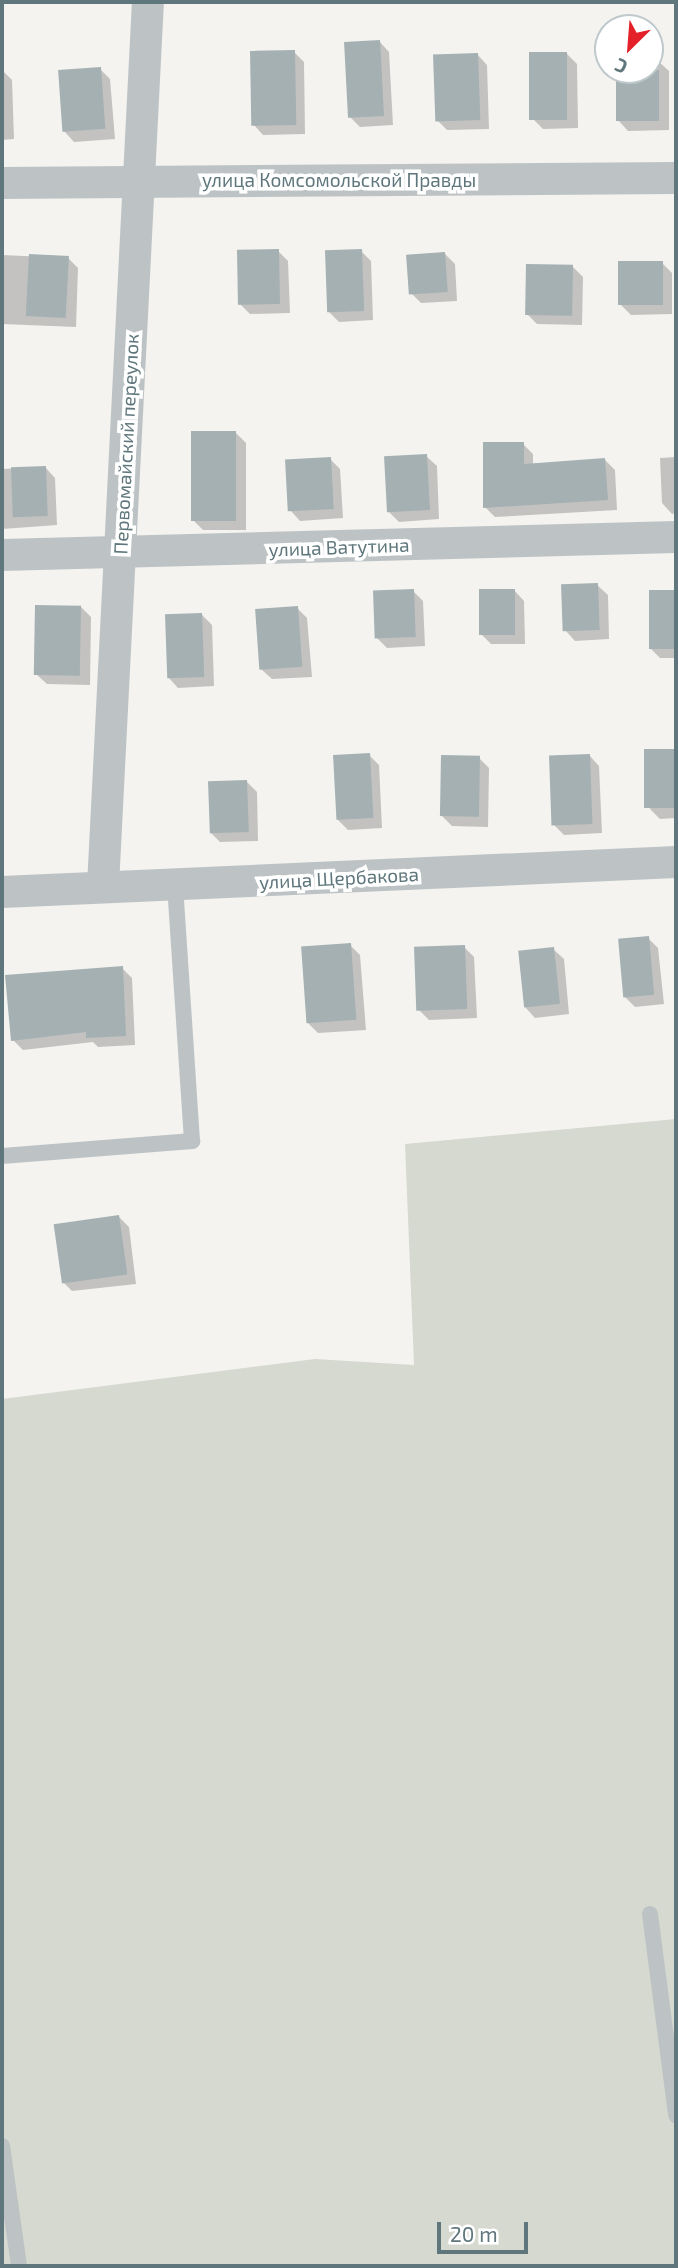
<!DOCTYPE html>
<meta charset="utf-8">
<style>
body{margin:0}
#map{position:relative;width:678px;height:2268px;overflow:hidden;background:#f4f3f0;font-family:"Exo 2",sans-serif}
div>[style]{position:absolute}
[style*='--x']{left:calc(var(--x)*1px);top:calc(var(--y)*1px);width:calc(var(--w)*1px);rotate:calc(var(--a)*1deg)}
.green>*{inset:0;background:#d6d9cf}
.shadow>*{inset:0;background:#0003}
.building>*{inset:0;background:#a4b0b2;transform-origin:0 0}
.service>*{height:16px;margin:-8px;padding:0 8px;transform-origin:8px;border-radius:8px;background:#bdc3c5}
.minor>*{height:32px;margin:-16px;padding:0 16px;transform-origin:16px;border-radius:16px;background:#bdc3c5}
span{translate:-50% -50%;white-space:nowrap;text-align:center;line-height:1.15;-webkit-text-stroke:7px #fff;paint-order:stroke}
.street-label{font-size:19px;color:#5f777c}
.frame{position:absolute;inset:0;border:4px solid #5f777c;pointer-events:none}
.north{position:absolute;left:594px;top:14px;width:70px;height:70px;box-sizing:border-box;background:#fff;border:2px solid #bfc9cb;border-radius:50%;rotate:205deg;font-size:19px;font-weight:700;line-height:28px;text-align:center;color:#5f777c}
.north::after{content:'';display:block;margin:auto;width:24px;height:32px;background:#e42129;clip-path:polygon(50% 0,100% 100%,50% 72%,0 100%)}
.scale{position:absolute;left:437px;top:2222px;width:91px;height:32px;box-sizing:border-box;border:4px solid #5f777c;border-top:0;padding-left:9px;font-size:21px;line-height:24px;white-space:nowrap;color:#5f777c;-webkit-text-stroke:5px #fff;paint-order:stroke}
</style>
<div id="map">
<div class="green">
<i style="clip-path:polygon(676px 1119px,676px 2266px,2px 2266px,2px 1399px,315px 1359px,414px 1365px,405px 1144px)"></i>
</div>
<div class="shadow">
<i style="clip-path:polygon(379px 41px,389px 52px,393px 125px,360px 127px,350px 117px)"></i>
<i style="clip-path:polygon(294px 52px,304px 62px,305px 134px,263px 135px,253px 124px)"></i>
<i style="clip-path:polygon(566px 53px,577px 64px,578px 128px,543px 129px,533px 119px)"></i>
<i style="clip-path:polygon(477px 54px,487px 65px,489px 129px,447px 130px,437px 120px)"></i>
<i style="clip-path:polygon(650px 61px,658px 61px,669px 71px,669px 130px,628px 131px,618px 120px,618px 70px,650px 70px)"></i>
<i style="clip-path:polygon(100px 69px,110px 79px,115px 139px,74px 142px,64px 131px)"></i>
<i style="clip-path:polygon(2px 70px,12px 80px,14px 139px,2px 140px)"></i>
<i style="clip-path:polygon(278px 251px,288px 261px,290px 313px,250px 314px,240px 304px)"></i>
<i style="clip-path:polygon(361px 251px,371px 261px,373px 320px,339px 322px,329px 312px)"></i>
<i style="clip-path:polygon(444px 253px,455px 264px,457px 301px,421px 303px,411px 293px)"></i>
<i style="clip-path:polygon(2px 255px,68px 258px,78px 268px,76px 327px,2px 324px)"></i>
<i style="clip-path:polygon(662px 263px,672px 273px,672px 314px,631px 315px,621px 305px)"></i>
<i style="clip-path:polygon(572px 266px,583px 277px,582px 325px,537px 324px,527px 314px)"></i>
<i style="clip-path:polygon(236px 433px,246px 443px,246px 530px,203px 530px,193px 520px)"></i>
<i style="clip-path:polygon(523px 444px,533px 454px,533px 465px,605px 460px,615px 470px,617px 510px,495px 517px,485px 507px)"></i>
<i style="clip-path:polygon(426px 456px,437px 466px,439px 519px,399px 522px,389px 512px)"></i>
<i style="clip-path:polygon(676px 457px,676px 513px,672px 514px,662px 503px,660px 458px)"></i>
<i style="clip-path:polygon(330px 459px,340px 469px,343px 518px,300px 521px,290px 510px)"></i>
<i style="clip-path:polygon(45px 467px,55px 478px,57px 525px,2px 529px,2px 469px)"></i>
<i style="clip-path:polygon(597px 585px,608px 595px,609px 639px,575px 641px,565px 630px)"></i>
<i style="clip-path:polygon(514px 590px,524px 601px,525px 644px,491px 644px,481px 634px)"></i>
<i style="clip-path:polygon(413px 591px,423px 601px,425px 646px,387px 648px,377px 638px)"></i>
<i style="clip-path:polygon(651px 591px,676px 592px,676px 658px,660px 658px,650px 648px)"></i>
<i style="clip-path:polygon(81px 607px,91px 617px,90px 685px,47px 684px,36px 674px)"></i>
<i style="clip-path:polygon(297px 608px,307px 618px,312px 677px,272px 679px,261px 669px)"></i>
<i style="clip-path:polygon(202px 615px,212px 625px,214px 686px,178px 688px,168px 677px)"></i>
<i style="clip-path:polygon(676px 750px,676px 818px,660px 819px,650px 809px,646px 752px)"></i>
<i style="clip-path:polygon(369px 755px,379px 765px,382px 828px,348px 830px,337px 819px)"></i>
<i style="clip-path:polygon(589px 755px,599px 766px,602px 833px,564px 835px,554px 825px)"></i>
<i style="clip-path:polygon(479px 758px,489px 768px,488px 827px,452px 826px,442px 816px)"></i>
<i style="clip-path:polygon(247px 782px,257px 792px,258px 841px,220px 842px,210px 832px)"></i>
<i style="clip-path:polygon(648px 938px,658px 948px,664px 1004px,635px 1007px,625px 997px)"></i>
<i style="clip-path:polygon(350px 945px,360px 955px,366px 1030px,318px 1033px,308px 1023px)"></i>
<i style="clip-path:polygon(464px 947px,474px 957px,477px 1018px,429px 1020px,419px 1010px)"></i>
<i style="clip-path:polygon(553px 949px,564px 959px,569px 1014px,535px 1018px,525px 1007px)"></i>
<i style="clip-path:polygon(122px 968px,132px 978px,135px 1045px,98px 1047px,93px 1042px,23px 1050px,13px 1040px)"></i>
<i style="clip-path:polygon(119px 1217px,129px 1227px,136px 1284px,72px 1291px,62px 1281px)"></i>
</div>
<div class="building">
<i style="left:380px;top:40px;width:76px;height:36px;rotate:87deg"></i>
<i style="left:295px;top:50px;width:75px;height:45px;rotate:89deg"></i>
<i style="left:529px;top:52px;width:38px;height:68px"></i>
<i style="left:478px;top:53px;width:67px;height:45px;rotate:88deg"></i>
<i style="left:101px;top:67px;width:62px;height:43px;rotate:86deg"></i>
<i style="left:616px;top:70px;width:43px;height:51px"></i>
<i style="left:279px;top:249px;width:55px;height:42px;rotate:89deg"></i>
<i style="left:362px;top:249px;width:62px;height:37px;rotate:88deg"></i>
<i style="left:445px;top:252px;width:40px;height:39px;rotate:86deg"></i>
<i style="left:29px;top:254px;width:40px;height:62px;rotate:3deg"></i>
<i style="left:663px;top:261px;width:44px;height:45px;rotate:90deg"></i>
<i style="left:526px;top:264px;width:47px;height:51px;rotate:1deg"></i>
<i style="left:191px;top:431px;width:45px;height:90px"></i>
<i style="clip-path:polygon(483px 442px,524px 442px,524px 464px,605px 458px,608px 500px,483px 508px)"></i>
<i style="left:427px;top:454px;width:56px;height:43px;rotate:87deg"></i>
<i style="left:331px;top:457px;width:52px;height:46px;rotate:87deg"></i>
<i style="left:46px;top:466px;width:50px;height:35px;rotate:88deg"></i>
<i style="left:598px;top:583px;width:47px;height:37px;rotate:88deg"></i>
<i style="left:414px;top:589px;width:48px;height:41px;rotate:88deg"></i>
<i style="left:479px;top:589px;width:36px;height:46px"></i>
<i style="left:649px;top:590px;width:27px;height:59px"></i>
<i style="left:35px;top:605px;width:46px;height:70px;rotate:1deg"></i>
<i style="left:298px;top:606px;width:61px;height:43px;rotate:86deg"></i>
<i style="left:202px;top:613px;width:64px;height:37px;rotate:88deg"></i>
<i style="left:676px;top:749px;width:59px;height:32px;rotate:90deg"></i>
<i style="left:370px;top:753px;width:65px;height:37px;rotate:87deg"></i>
<i style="left:590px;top:754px;width:70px;height:41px;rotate:88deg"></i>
<i style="left:441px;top:755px;width:39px;height:61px;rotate:1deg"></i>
<i style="left:247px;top:780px;width:52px;height:39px;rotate:88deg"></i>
<i style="left:649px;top:936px;width:59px;height:31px;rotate:85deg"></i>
<i style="left:351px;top:943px;width:77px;height:50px;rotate:86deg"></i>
<i style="left:465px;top:945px;width:64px;height:51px;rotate:88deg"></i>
<i style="left:554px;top:947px;width:57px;height:36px;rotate:84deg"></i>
<i style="clip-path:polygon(123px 966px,126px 1036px,86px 1038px,86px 1032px,11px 1041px,5px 975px)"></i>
<i style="left:119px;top:1215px;width:60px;height:66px;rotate:82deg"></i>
</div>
<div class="service">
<i style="--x:2;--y:1156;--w:191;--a:-4.5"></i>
<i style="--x:192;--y:1141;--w:257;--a:-93.8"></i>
<i style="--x:650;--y:1914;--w:203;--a:82.6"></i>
<i style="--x:2;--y:2146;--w:121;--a:81.9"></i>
</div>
<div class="minor">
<i style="--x:2;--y:183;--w:674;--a:-0.43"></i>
<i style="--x:2;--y:555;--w:674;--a:-1.53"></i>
<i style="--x:103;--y:886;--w:885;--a:-87.09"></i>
<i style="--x:2;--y:892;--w:675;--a:-2.55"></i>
</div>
<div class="street-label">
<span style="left:339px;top:180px">улица Комсомольской Правды</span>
<span style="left:126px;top:444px;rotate:-87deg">Первомайский переулок</span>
<span style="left:339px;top:547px;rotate:-2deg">улица Ватутина</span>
<span style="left:339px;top:878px;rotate:-3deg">улица Щербакова</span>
</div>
<div class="frame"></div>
<div class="north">С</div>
<div class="scale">20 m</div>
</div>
